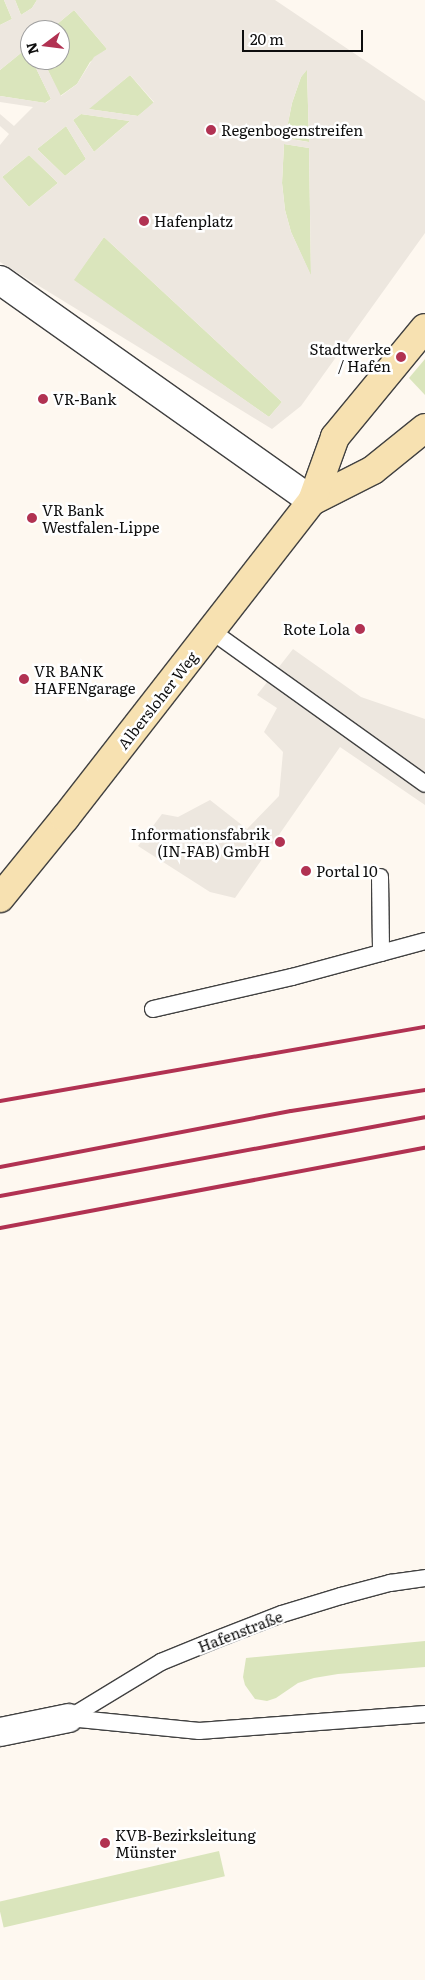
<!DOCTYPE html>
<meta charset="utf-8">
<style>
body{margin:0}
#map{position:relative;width:425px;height:1980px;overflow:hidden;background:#fef8f0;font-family:Literata,serif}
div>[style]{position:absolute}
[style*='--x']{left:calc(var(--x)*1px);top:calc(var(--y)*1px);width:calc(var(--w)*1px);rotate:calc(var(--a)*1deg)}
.green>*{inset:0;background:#dae5bc;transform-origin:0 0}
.plaza>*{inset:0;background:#ede7df}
.roads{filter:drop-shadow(1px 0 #414141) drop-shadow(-1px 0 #414141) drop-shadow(0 1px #414141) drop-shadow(0 -1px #414141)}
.service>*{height:16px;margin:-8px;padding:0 8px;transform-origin:8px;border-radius:8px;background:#fff}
.minor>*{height:28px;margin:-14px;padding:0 14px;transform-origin:14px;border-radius:14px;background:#fff}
.secondary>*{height:28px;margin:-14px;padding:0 14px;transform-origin:14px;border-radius:14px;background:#f7e1b1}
.rail>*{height:4px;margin:-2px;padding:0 2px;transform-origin:2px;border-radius:2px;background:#b13252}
.dots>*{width:14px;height:14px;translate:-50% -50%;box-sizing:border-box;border:2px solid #fff;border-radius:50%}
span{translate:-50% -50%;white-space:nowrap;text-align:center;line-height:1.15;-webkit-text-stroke:5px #fff;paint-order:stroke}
.poi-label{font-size:15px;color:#0e0e0e}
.left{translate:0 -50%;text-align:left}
.right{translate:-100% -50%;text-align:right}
.street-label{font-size:15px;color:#0e0e0e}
.north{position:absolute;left:20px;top:20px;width:50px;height:50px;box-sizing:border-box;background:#fff;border:1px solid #9f9f9f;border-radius:50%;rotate:255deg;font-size:14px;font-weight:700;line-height:20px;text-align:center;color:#0e0e0e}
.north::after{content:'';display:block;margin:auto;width:18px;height:22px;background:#b13252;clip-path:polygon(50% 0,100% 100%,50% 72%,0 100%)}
.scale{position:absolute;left:242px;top:30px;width:121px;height:22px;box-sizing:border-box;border:2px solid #0e0e0e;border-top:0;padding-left:6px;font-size:15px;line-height:18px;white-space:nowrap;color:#0e0e0e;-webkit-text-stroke:4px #fff;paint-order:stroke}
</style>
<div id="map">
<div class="green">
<i style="clip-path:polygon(0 0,4px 0,12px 19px,0 25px)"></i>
<i style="clip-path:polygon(15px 0,37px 0,32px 8px,21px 15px)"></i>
<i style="clip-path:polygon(74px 10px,107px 49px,90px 62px,77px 84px,60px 96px,43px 60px,60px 60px,60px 30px,50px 30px)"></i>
<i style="clip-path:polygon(27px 48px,30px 60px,32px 60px,51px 99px,45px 103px,0 96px,0 70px)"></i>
<i style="clip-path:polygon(307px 69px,309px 142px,285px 138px,292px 103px,301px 77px)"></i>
<i style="clip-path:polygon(130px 75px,154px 103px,138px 116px,88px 109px)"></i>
<i style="clip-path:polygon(81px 114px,130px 121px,94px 152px,73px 120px)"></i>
<i style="clip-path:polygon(66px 126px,86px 159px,65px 176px,37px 149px)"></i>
<i style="clip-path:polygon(284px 144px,309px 148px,311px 276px,291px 232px,285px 210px,282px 183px)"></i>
<i style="clip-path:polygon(29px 155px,58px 183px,29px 207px,2px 177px)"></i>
<i style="clip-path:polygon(104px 237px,282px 402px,269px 417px,73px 280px)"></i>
<i style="clip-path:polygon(425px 359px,425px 395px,409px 378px)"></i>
<i style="clip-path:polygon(425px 1641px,425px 1667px,338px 1674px,314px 1678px,298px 1683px,276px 1698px,267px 1701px,255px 1699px,245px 1685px,243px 1677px,246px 1658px)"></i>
<i style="left:219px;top:1851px;width:26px;height:227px;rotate:77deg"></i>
</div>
<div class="plaza">
<i style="clip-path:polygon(evenodd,4px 0,15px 0,21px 15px,32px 8px,37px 0,275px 0,425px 101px,425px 233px,301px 406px,272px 429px,0 262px,0 145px,9px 134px,0 126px,0 114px,14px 126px,33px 107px,0 102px,0 96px,46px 103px,51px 99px,32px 60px,43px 60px,61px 96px,77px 84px,94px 57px,107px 49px,74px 10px,50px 30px,30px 30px,30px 55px,26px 49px,0 70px,0 25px,12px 19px,4px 0,307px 70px,309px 142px,308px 142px,285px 138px,292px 103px,301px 77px,307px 70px,4px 0,130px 75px,154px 102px,138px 116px,89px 109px,130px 75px,4px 0,81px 114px,129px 121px,129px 122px,94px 152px,73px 120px,81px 114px,4px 0,66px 126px,86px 159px,65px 176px,37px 149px,66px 126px,4px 0,284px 144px,309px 148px,311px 275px,291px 232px,285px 210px,282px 183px,284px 144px,4px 0,29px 155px,58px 183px,29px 207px,2px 177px,29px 155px,4px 0,104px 237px,282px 402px,269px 417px,74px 280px,104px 237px)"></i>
<i style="clip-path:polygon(293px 649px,361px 697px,425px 719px,425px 805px,340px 747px,235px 898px,210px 892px,138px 846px,162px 814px,178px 817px,210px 800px,247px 829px,279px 796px,283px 752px,264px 732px,277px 708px,257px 695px)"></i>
</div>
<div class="roads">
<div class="service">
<i style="--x:210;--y:630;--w:264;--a:35.6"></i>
<i style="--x:380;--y:877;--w:76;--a:89.2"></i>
<i style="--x:153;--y:1009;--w:143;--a:-13"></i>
<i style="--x:292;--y:977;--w:138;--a:-15.1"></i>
<i style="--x:69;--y:1718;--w:108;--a:-31.3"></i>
<i style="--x:161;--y:1662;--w:53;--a:-22.2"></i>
<i style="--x:210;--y:1642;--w:77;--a:-21.3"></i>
<i style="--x:282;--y:1614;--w:62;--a:-17"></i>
<i style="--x:341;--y:1596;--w:51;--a:-14.9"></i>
<i style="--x:390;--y:1583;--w:35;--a:-8"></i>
<i style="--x:69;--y:1718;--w:131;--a:5.7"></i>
<i style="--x:199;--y:1731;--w:227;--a:-4.3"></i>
</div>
<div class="minor">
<i style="--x:0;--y:280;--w:382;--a:35.3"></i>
<i style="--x:0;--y:1732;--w:70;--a:-11.5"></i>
</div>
<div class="secondary">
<i style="--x:312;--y:501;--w:68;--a:-26.9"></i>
<i style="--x:373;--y:470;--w:67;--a:-38.9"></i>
<i style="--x:0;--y:898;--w:103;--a:-50.9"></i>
<i style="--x:65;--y:818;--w:402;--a:-52.1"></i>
<i style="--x:312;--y:501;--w:68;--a:-70.2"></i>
<i style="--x:335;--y:437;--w:141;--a:-50.5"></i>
</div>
</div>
<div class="rail">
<i style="--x:0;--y:1101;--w:431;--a:-9.9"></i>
<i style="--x:0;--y:1167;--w:296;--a:-10.9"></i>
<i style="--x:291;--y:1111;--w:136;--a:-8.9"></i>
<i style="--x:0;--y:1196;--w:432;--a:-10.5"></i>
<i style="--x:0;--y:1228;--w:432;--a:-10.7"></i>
</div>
<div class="dots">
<i style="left:211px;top:130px;background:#b13252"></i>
<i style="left:144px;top:221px;background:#b13252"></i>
<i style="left:401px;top:357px;background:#b13252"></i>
<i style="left:43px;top:399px;background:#b13252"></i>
<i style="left:32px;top:518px;background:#b13252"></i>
<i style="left:360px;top:629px;background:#b13252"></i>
<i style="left:24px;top:679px;background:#b13252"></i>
<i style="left:280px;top:842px;background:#b13252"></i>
<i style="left:306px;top:871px;background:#b13252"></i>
<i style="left:105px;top:1843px;background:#b13252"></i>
</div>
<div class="poi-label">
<span class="left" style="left:221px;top:130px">Regenbogenstreifen</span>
<span class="left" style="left:154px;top:221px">Hafenplatz</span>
<span class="right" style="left:391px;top:357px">Stadtwerke<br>/ Hafen</span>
<span class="left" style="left:53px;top:399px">VR-Bank</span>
<span class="left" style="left:42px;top:518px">VR Bank<br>Westfalen-Lippe</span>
<span class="right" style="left:350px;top:629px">Rote Lola</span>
<span class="left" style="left:34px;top:679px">VR BANK<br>HAFENgarage</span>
<span class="right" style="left:270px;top:842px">Informationsfabrik<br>(IN-FAB) GmbH</span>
<span class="left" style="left:316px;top:871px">Portal 10</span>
<span class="left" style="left:115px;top:1843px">KVB-Bezirksleitung<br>Münster</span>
</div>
<div class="street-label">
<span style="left:157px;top:700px;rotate:-52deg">Albersloher Weg</span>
<span style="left:240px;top:1631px;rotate:-21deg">Hafenstraße</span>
</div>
<div class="north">N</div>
<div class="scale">20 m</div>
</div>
